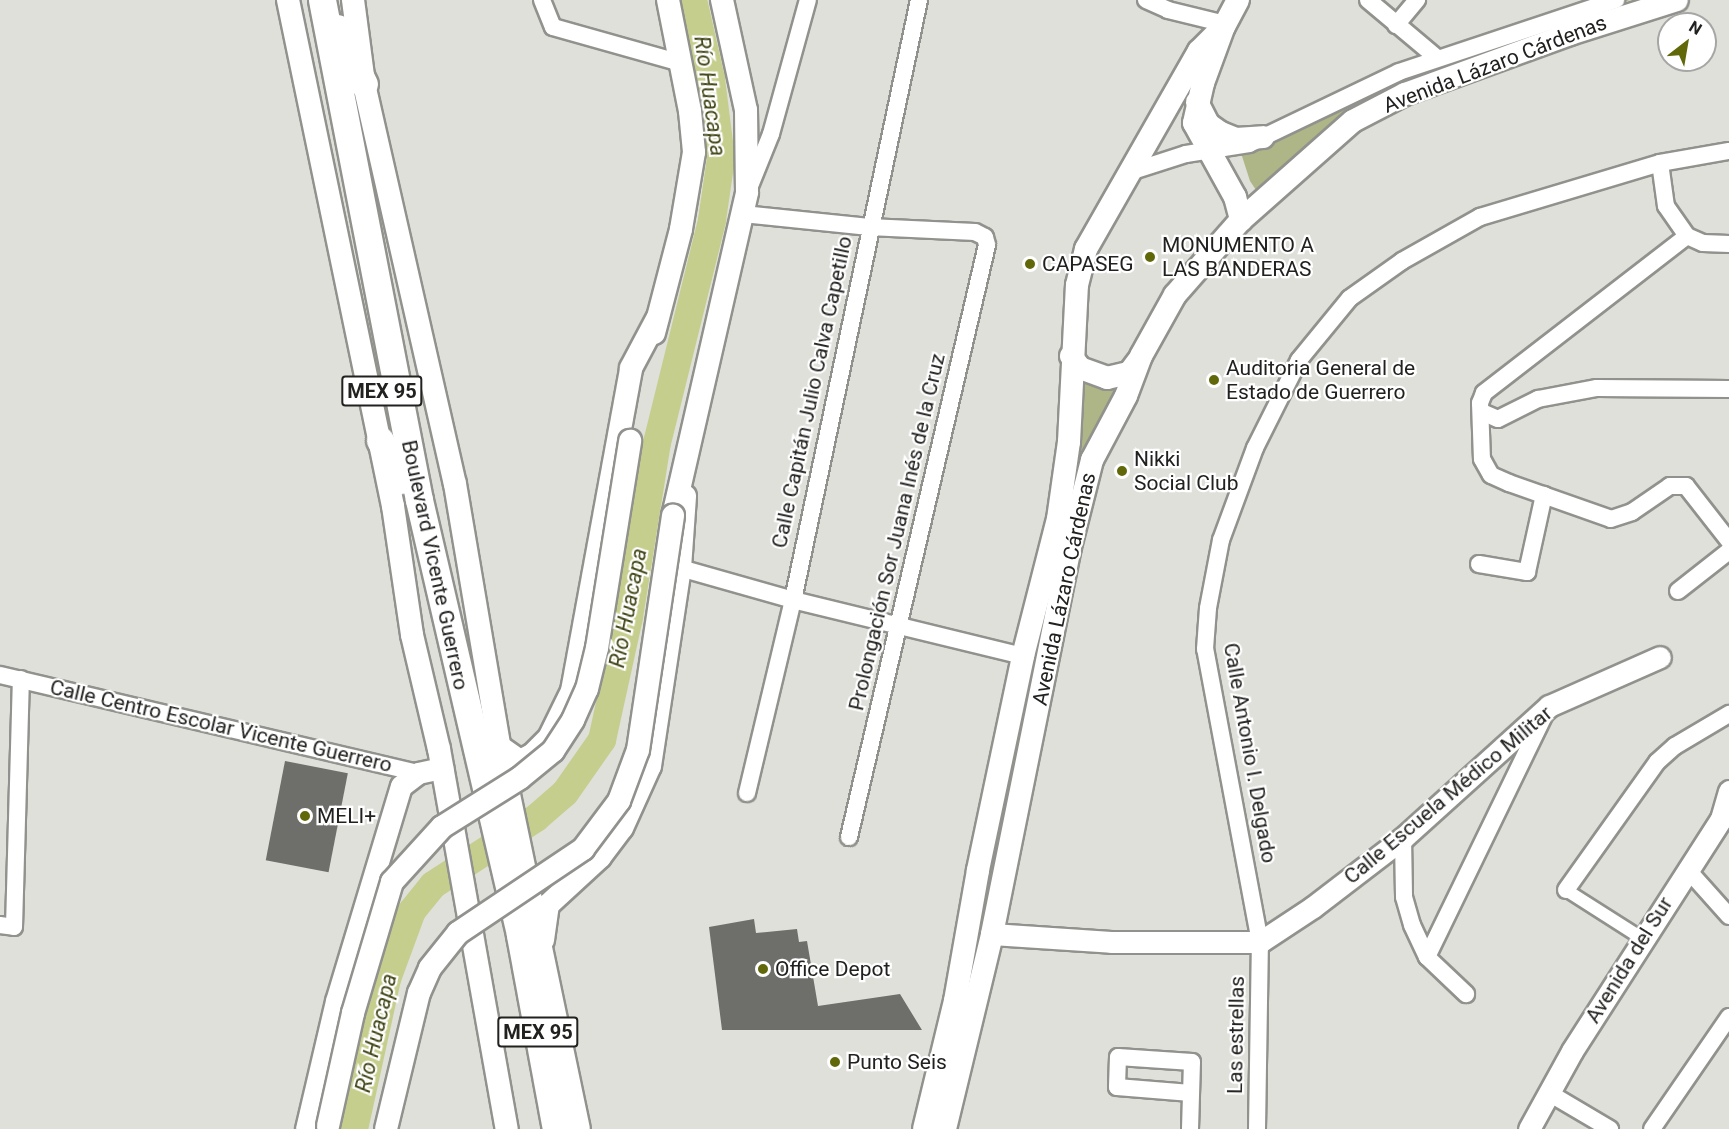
<!DOCTYPE html>
<meta charset="utf-8">
<style>
body{margin:0}
#map{position:relative;width:1729px;height:1129px;overflow:hidden;background:#dfe0da;font-family:Roboto,sans-serif}
div>[style]{position:absolute}
[style*='--x']{left:calc(var(--x)*1px);top:calc(var(--y)*1px);width:calc(var(--w)*1px);rotate:calc(var(--a)*1deg)}
.green>*{inset:0;background:#aeb587}
.river>*{height:28px;margin:-14px;padding:0 14px;transform-origin:14px;border-radius:14px;background:#c6ce8d}
.building>*{inset:0;background:#6e6f6a;transform-origin:0 0}
.roads{filter:drop-shadow(2px 0 #91928d) drop-shadow(-2px 0 #91928d) drop-shadow(0 2px #91928d) drop-shadow(0 -2px #91928d)}
.pedestrian>*{height:12px;margin:-6px;padding:0 6px;transform-origin:6px;border-radius:6px;background:#fff}
.minor>*{height:16px;margin:-8px;padding:0 8px;transform-origin:8px;border-radius:8px;background:#fff}
.tertiary>*{height:21px;margin:-10.5px;padding:0 10.5px;transform-origin:10.5px;border-radius:10.5px;background:#fff}
.secondary>*{height:22px;margin:-11px;padding:0 11px;transform-origin:11px;border-radius:11px;background:#fff}
.trunk>*{height:27px;margin:-13.5px;padding:0 13.5px;transform-origin:13.5px;border-radius:13.5px;background:#fff}
.bridges{filter:drop-shadow(2px 0 #91928d) drop-shadow(-2px 0 #91928d) drop-shadow(0 2px #91928d) drop-shadow(0 -2px #91928d)}
.secondary-bridge>*{height:22px;margin:-11px;padding:0 11px;transform-origin:11px;border-radius:11px;background:#fff}
.dots>*{width:16px;height:16px;translate:-50% -50%;box-sizing:border-box;border:3px solid #fff;border-radius:50%}
span{translate:-50% -50%;white-space:nowrap;text-align:center;line-height:1.15;-webkit-text-stroke:4.5px #fff;paint-order:stroke}
.shield-label span{padding:2px 4px;background:#fff;border:2px solid;border-radius:4px;-webkit-text-stroke-width:0}
.shield-label{font-size:20px;color:#21211f;font-weight:700}
.street-label{font-size:21px;color:#21211f}
.poi-label{font-size:21px;color:#21211f}
.left{translate:0 -50%;text-align:left}
.water-label{font-size:22px;color:#404414;font-style:italic}
.north{position:absolute;left:1657px;top:12px;width:60px;height:60px;box-sizing:border-box;background:#fff;border:2px solid #a6a6a5;border-radius:50%;rotate:31deg;font-size:16px;font-weight:700;line-height:24px;text-align:center;color:#21211f}
.north::after{content:'';display:block;margin:auto;width:21px;height:27px;background:#616809;clip-path:polygon(50% 0,100% 100%,50% 72%,0 100%)}
</style>
<div id="map">
<div class="green">
<i style="clip-path:polygon(1610px 0,1630px 0,1398px 82px,1365px 97px,1258px 193px,1250px 181px,1241px 153px,1345px 98px)"></i>
<i style="clip-path:polygon(1079px 375px,1120px 384px,983px 939px,954px 1039px)"></i>
</div>
<div class="river">
<i style="--x:354;--y:1129;--w:154;--a:-77.6"></i>
<i style="--x:387;--y:979;--w:72;--a:-69.8"></i>
<i style="--x:412;--y:911;--w:33;--a:-51"></i>
<i style="--x:433;--y:885;--w:123;--a:-33"></i>
<i style="--x:536;--y:818;--w:38;--a:-41"></i>
<i style="--x:565;--y:793;--w:65;--a:-55.1"></i>
<i style="--x:602;--y:740;--w:126;--a:-77.6"></i>
<i style="--x:629;--y:617;--w:176;--a:-80.9"></i>
<i style="--x:657;--y:443;--w:230;--a:-76.1"></i>
<i style="--x:712;--y:220;--w:63;--a:-81.7"></i>
<i style="--x:721;--y:158;--w:80;--a:-97.2"></i>
<i style="--x:711;--y:79;--w:81;--a:-102.8"></i>
</div>
<div class="building">
<i style="left:285px;top:761px;width:64px;height:101px;rotate:11deg"></i>
<i style="clip-path:polygon(754px 919px,756px 933px,797px 929px,799px 942px,807px 941px,818px 1006px,900px 994px,922px 1030px,722px 1030px,709px 927px)"></i>
</div>
<div class="roads">
<div class="pedestrian">
<i style="--x:1566;--y:890;--w:91;--a:32.5"></i>
</div>
<div class="minor">
<i style="--x:542;--y:0;--w:29;--a:68"></i>
<i style="--x:553;--y:27;--w:133;--a:15.7"></i>
<i style="--x:1146;--y:0;--w:24;--a:24"></i>
<i style="--x:1168;--y:10;--w:59;--a:13.8"></i>
<i style="--x:1368;--y:0;--w:90;--a:40"></i>
<i style="--x:1396;--y:25;--w:33;--a:-50"></i>
<i style="--x:1660;--y:163;--w:43;--a:82.1"></i>
<i style="--x:1666;--y:206;--w:37;--a:55"></i>
<i style="--x:1687;--y:236;--w:17;--a:24"></i>
<i style="--x:1703;--y:243;--w:26;--a:2"></i>
<i style="--x:1130;--y:172;--w:59;--a:-17.8"></i>
<i style="--x:1186;--y:154;--w:64;--a:-9"></i>
<i style="--x:1249;--y:144;--w:166;--a:-25.6"></i>
<i style="--x:1399;--y:72;--w:229;--a:-18.4"></i>
<i style="--x:750;--y:186;--w:56;--a:-68"></i>
<i style="--x:771;--y:134;--w:139;--a:-74.6"></i>
<i style="--x:743;--y:214;--w:127;--a:5.9"></i>
<i style="--x:869;--y:227;--w:106;--a:2.7"></i>
<i style="--x:975;--y:232;--w:11;--a:27"></i>
<i style="--x:985;--y:237;--w:8;--a:76"></i>
<i style="--x:987;--y:245;--w:608;--a:103.12"></i>
<i style="--x:1687;--y:236;--w:257;--a:142.3"></i>
<i style="--x:1484;--y:393;--w:11;--a:112"></i>
<i style="--x:1480;--y:403;--w:56;--a:88"></i>
<i style="--x:1482;--y:459;--w:18;--a:61"></i>
<i style="--x:1491;--y:475;--w:20;--a:24"></i>
<i style="--x:1509;--y:483;--w:108;--a:19.4"></i>
<i style="--x:1611;--y:519;--w:22;--a:-18"></i>
<i style="--x:1632;--y:512;--w:46;--a:-34.4"></i>
<i style="--x:1670;--y:486;--w:16;--a:0"></i>
<i style="--x:1686;--y:486;--w:70;--a:52"></i>
<i style="--x:1482;--y:412;--w:17;--a:24"></i>
<i style="--x:1498;--y:419;--w:45;--a:-26.6"></i>
<i style="--x:1538;--y:399;--w:60;--a:-10.6"></i>
<i style="--x:1597;--y:388;--w:132;--a:0.4"></i>
<i style="--x:1479;--y:564;--w:49;--a:9.5"></i>
<i style="--x:1527;--y:572;--w:79;--a:-77.6"></i>
<i style="--x:680;--y:568;--w:117;--a:15.8"></i>
<i style="--x:793;--y:600;--w:237;--a:13.7"></i>
<i style="--x:1678;--y:591;--w:65;--a:-38.1"></i>
<i style="--x:0;--y:675;--w:429;--a:13.2"></i>
<i style="--x:747;--y:793;--w:198;--a:-76.6"></i>
<i style="--x:793;--y:600;--w:613;--a:-78.14"></i>
<i style="--x:1403;--y:838;--w:59;--a:89"></i>
<i style="--x:1404;--y:897;--w:29;--a:74"></i>
<i style="--x:1412;--y:925;--w:35;--a:65"></i>
<i style="--x:1427;--y:957;--w:54;--a:43.5"></i>
<i style="--x:1687;--y:869;--w:63;--a:48.2"></i>
<i style="--x:1566;--y:890;--w:157;--a:-54.6"></i>
<i style="--x:1657;--y:762;--w:24;--a:-42"></i>
<i style="--x:1675;--y:746;--w:63;--a:-30.7"></i>
<i style="--x:0;--y:925;--w:14;--a:8"></i>
<i style="--x:14;--y:927;--w:248;--a:-88.4"></i>
<i style="--x:1427;--y:957;--w:272;--a:-64.1"></i>
<i style="--x:1549;--y:1093;--w:71;--a:30.5"></i>
<i style="--x:1190;--y:1129;--w:67;--a:-88.3"></i>
<i style="--x:1192;--y:1062;--w:74;--a:-176.1"></i>
<i style="--x:1118;--y:1057;--w:30;--a:92"></i>
<i style="--x:1117;--y:1087;--w:74;--a:4.6"></i>
<i style="--x:1257;--y:1129;--w:187;--a:-89.1"></i>
<i style="--x:1260;--y:942;--w:298;--a:-100.6"></i>
<i style="--x:1205;--y:649;--w:41;--a:-85.8"></i>
<i style="--x:1208;--y:608;--w:69;--a:-79.2"></i>
<i style="--x:1221;--y:540;--w:98;--a:-69.7"></i>
<i style="--x:1255;--y:448;--w:98;--a:-63.4"></i>
<i style="--x:1299;--y:360;--w:80;--a:-50.6"></i>
<i style="--x:1350;--y:298;--w:64;--a:-35.4"></i>
<i style="--x:1402;--y:261;--w:90;--a:-29.4"></i>
<i style="--x:1480;--y:217;--w:188;--a:-16.7"></i>
<i style="--x:1660;--y:163;--w:70;--a:-9.9"></i>
<i style="--x:1652;--y:1129;--w:136;--a:-55.5"></i>
</div>
<div class="tertiary">
<i style="--x:992;--y:934;--w:119;--a:3.8"></i>
<i style="--x:1111;--y:942;--w:149;--a:0"></i>
<i style="--x:1260;--y:942;--w:64;--a:-33.4"></i>
<i style="--x:1313;--y:907;--w:113;--a:-37.5"></i>
<i style="--x:1403;--y:838;--w:197;--a:-42.1"></i>
<i style="--x:1549;--y:706;--w:121;--a:-23.8"></i>
<i style="--x:306;--y:1129;--w:131;--a:-76.8"></i>
<i style="--x:336;--y:1001;--w:225;--a:-73.2"></i>
<i style="--x:401;--y:786;--w:21;--a:-37"></i>
<i style="--x:418;--y:773;--w:25;--a:-12"></i>
<i style="--x:1529;--y:1129;--w:89;--a:-61.1"></i>
<i style="--x:1572;--y:1051;--w:276;--a:-57.3"></i>
<i style="--x:1721;--y:819;--w:29;--a:-74"></i>
</div>
<div class="secondary">
<i style="--x:288;--y:0;--w:517;--a:78.28"></i>
<i style="--x:393;--y:506;--w:130;--a:81.6"></i>
<i style="--x:412;--y:635;--w:117;--a:76.7"></i>
<i style="--x:439;--y:749;--w:386;--a:79.9"></i>
<i style="--x:353;--y:0;--w:85;--a:82.5"></i>
<i style="--x:364;--y:84;--w:410;--a:77.2"></i>
<i style="--x:455;--y:484;--w:281;--a:80.4"></i>
<i style="--x:502;--y:761;--w:376;--a:78.2"></i>
<i style="--x:1238;--y:0;--w:30;--a:118"></i>
<i style="--x:1224;--y:26;--w:61;--a:110.2"></i>
<i style="--x:1203;--y:83;--w:41;--a:102.7"></i>
<i style="--x:1194;--y:123;--w:85;--a:61"></i>
<i style="--x:1235;--y:197;--w:24;--a:75"></i>
<i style="--x:1197;--y:102;--w:25;--a:63"></i>
<i style="--x:1208;--y:124;--w:16;--a:35"></i>
<i style="--x:1221;--y:133;--w:16;--a:22"></i>
<i style="--x:1236;--y:139;--w:27;--a:-4"></i>
<i style="--x:654;--y:333;--w:107;--a:-75.4"></i>
<i style="--x:681;--y:229;--w:78;--a:-80.4"></i>
<i style="--x:694;--y:152;--w:41;--a:-95.6"></i>
<i style="--x:690;--y:111;--w:113;--a:-101.2"></i>
<i style="--x:1071;--y:356;--w:15;--a:53"></i>
<i style="--x:1080;--y:368;--w:29;--a:20"></i>
<i style="--x:1107;--y:378;--w:23;--a:-13"></i>
<i style="--x:1129;--y:373;--w:15;--a:-53"></i>
<i style="--x:673;--y:516;--w:332;--a:-77.1"></i>
<i style="--x:747;--y:192;--w:82;--a:-90.7"></i>
<i style="--x:746;--y:110;--w:113;--a:-102.3"></i>
<i style="--x:500;--y:747;--w:24;--a:35"></i>
<i style="--x:520;--y:761;--w:13;--a:-27"></i>
<i style="--x:532;--y:755;--w:24;--a:-45"></i>
<i style="--x:549;--y:738;--w:52;--a:-63.9"></i>
<i style="--x:572;--y:691;--w:328;--a:-79.6"></i>
<i style="--x:631;--y:368;--w:55;--a:-62"></i>
<i style="--x:543;--y:940;--w:35;--a:-82"></i>
<i style="--x:548;--y:905;--w:71;--a:-42.7"></i>
<i style="--x:600;--y:857;--w:36;--a:-53"></i>
<i style="--x:622;--y:828;--w:68;--a:-65.7"></i>
<i style="--x:650;--y:766;--w:200;--a:-81.4"></i>
<i style="--x:680;--y:568;--w:72;--a:-86"></i>
<i style="--x:924;--y:1129;--w:132;--a:-76.4"></i>
<i style="--x:955;--y:1001;--w:133;--a:-80"></i>
<i style="--x:978;--y:870;--w:219;--a:-78.1"></i>
<i style="--x:1023;--y:656;--w:141;--a:-75.7"></i>
<i style="--x:1058;--y:519;--w:78;--a:-81.9"></i>
<i style="--x:1069;--y:442;--w:157;--a:-87.1"></i>
<i style="--x:1077;--y:285;--w:37;--a:-76"></i>
<i style="--x:1086;--y:249;--w:228;--a:-60.3"></i>
<i style="--x:1199;--y:51;--w:35;--a:-45"></i>
<i style="--x:945;--y:1129;--w:201;--a:-76.4"></i>
<i style="--x:992;--y:934;--w:395;--a:-78.6"></i>
<i style="--x:1070;--y:547;--w:90;--a:-75.8"></i>
<i style="--x:1092;--y:460;--w:72;--a:-62"></i>
<i style="--x:1126;--y:396;--w:43;--a:-69.4"></i>
<i style="--x:1141;--y:356;--w:70;--a:-60.9"></i>
<i style="--x:1175;--y:295;--w:100;--a:-48.7"></i>
<i style="--x:1241;--y:220;--w:149;--a:-41.5"></i>
<i style="--x:1353;--y:121;--w:59;--a:-27.4"></i>
<i style="--x:1405;--y:94;--w:176;--a:-20"></i>
<i style="--x:1570;--y:34;--w:112;--a:-17.6"></i>
</div>
<div class="trunk">
<i style="--x:322;--y:0;--w:509;--a:79.02"></i>
<i style="--x:419;--y:500;--w:447;--a:76.9"></i>
<i style="--x:520;--y:935;--w:197;--a:79.5"></i>
<i style="--x:337;--y:28;--w:62;--a:64.3"></i>
<i style="--x:380;--y:440;--w:45;--a:63.4"></i>
</div>
</div>
<div class="bridges">
<div class="secondary-bridge">
<i style="--x:328;--y:1126;--w:116;--a:-77.5"></i>
<i style="--x:353;--y:1013;--w:137;--a:-73.4"></i>
<i style="--x:392;--y:882;--w:74;--a:-47.7"></i>
<i style="--x:442;--y:827;--w:92;--a:-32.1"></i>
<i style="--x:520;--y:778;--w:43;--a:-39.3"></i>
<i style="--x:553;--y:751;--w:37;--a:-57"></i>
<i style="--x:573;--y:720;--w:34;--a:-66"></i>
<i style="--x:587;--y:689;--w:42;--a:-76.3"></i>
<i style="--x:597;--y:648;--w:210;--a:-80.9"></i>
<i style="--x:386;--y:1129;--w:140;--a:-76.4"></i>
<i style="--x:419;--y:993;--w:27;--a:-66"></i>
<i style="--x:430;--y:968;--w:45;--a:-51.3"></i>
<i style="--x:458;--y:933;--w:151;--a:-33.9"></i>
<i style="--x:583;--y:849;--w:60;--a:-53.1"></i>
<i style="--x:619;--y:801;--w:54;--a:-69.6"></i>
<i style="--x:638;--y:750;--w:237;--a:-81.5"></i>
</div>
</div>
<div class="dots">
<i style="left:1150px;top:257px;background:#616809"></i>
<i style="left:1030px;top:264px;background:#616809"></i>
<i style="left:1214px;top:380px;background:#616809"></i>
<i style="left:1122px;top:471px;background:#616809"></i>
<i style="left:305px;top:816px;background:#616809"></i>
<i style="left:763px;top:969px;background:#616809"></i>
<i style="left:835px;top:1062px;background:#616809"></i>
</div>
<div class="shield-label">
<span style="left:382px;top:391px">MEX 95</span>
<span style="left:538px;top:1032px">MEX 95</span>
</div>
<div class="street-label">
<span style="left:1495px;top:64px;rotate:-21deg">Avenida Lázaro Cárdenas</span>
<span style="left:812px;top:392px;rotate:-78deg">Calle Capitán Julio Calva Capetillo</span>
<span style="left:897px;top:532px;rotate:-77deg">Prolongación Sor Juana Inés de la Cruz</span>
<span style="left:435px;top:565px;rotate:78deg">Boulevard Vicente Guerrero</span>
<span style="left:1064px;top:589px;rotate:-78deg">Avenida Lázaro Cárdenas</span>
<span style="left:221px;top:726px;rotate:13deg">Calle Centro Escolar Vicente Guerrero</span>
<span style="left:1250px;top:753px;rotate:80deg">Calle Antonio I. Delgado</span>
<span style="left:1448px;top:795px;rotate:-40deg">Calle Escuela Médico Militar</span>
<span style="left:1629px;top:960px;rotate:-58deg">Avenida del Sur</span>
<span style="left:1236px;top:1035px;rotate:-89deg">Las estrellas</span>
</div>
<div class="poi-label">
<span class="left" style="left:1162px;top:257px">MONUMENTO A<br>LAS BANDERAS</span>
<span class="left" style="left:1042px;top:264px">CAPASEG</span>
<span class="left" style="left:1226px;top:380px">Auditoria General de<br>Estado de Guerrero</span>
<span class="left" style="left:1134px;top:471px">Nikki<br>Social Club</span>
<span class="left" style="left:317px;top:816px">MELI+</span>
<span class="left" style="left:775px;top:969px">Office Depot</span>
<span class="left" style="left:847px;top:1062px">Punto Seis</span>
</div>
<div class="water-label">
<span style="left:710px;top:96px;rotate:82deg">Río Huacapa</span>
<span style="left:628px;top:608px;rotate:-79deg">Río Huacapa</span>
<span style="left:376px;top:1033px;rotate:-77deg">Río Huacapa</span>
</div>
<div class="north">N</div>
</div>
